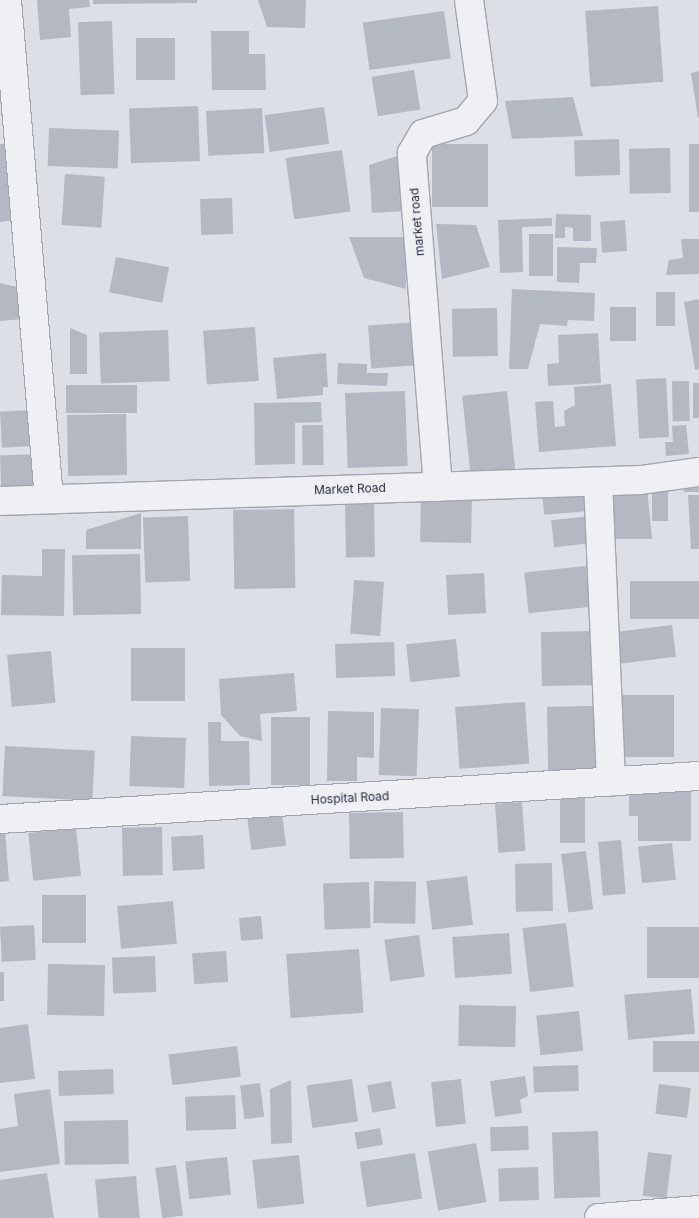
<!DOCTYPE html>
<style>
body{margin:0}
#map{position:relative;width:699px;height:1218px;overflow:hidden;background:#dddfe6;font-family:Inter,sans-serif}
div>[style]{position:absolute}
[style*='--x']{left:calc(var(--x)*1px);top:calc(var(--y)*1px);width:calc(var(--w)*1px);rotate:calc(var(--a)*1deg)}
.building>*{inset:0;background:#b4b8c2;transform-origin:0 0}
.roads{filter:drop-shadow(1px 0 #a3a6af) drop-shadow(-1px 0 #a3a6af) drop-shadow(0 1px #a3a6af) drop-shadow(0 -1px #a3a6af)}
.minor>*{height:28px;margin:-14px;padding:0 14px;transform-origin:14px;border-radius:14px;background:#eff0f4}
span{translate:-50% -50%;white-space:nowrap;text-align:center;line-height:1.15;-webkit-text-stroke:4px #eceef3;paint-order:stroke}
.street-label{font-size:12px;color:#272d3b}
</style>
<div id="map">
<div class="building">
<i style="clip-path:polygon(37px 0,89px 0,90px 7px,69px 9px,71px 37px,40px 40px)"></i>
<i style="clip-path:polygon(93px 0,197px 0,197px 3px,93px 4px)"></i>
<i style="clip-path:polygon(258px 0,306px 0,305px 28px,267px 27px)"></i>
<i style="left:658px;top:6px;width:76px;height:73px;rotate:86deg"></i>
<i style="left:444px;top:11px;width:48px;height:82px;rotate:82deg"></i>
<i style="left:112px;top:21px;width:73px;height:34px;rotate:88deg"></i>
<i style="clip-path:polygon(211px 31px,249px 31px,249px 54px,265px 54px,266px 90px,212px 90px)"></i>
<i style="left:136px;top:38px;width:39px;height:42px"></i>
<i style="left:414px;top:70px;width:40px;height:43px;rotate:81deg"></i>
<i style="clip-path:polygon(699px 71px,699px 118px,698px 118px,691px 73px)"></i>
<i style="clip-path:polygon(573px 97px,583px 136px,512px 139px,505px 101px)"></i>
<i style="left:198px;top:106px;width:55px;height:69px;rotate:88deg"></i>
<i style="left:324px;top:107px;width:37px;height:60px;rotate:82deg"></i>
<i style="left:262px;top:108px;width:45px;height:56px;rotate:87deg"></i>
<i style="left:49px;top:128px;width:70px;height:38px;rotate:2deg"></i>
<i style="left:619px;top:139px;width:36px;height:45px;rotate:88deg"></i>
<i style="clip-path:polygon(0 144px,8px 144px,15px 220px,0 222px)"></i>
<i style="left:488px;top:144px;width:63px;height:56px;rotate:90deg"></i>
<i style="left:689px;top:144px;width:10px;height:68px"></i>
<i style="left:670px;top:148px;width:45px;height:41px;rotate:89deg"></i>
<i style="left:342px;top:150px;width:62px;height:57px;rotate:82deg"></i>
<i style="clip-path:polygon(404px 154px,407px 211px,372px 213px,369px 165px)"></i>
<i style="left:65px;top:174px;width:40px;height:51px;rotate:4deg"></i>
<i style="left:232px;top:198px;width:36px;height:32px;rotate:88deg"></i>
<i style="clip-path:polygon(556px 214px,591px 215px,591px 241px,573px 241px,573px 228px,565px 227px,565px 238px,555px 238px)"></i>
<i style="clip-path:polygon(552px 218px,552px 226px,522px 227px,523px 272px,500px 273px,498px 220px)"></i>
<i style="left:625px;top:220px;width:31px;height:25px;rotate:86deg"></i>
<i style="clip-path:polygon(436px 224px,476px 225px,490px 267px,442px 279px)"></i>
<i style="left:529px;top:234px;width:24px;height:42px"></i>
<i style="clip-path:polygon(349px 237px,405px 237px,406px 289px,364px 278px)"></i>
<i style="clip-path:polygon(681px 239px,699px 239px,699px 274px,666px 275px,669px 260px,683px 258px)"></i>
<i style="clip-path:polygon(557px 247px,597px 248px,596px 263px,580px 263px,579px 283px,557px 282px)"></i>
<i style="left:116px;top:257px;width:54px;height:36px;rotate:11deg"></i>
<i style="clip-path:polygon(0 283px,21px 288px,23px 319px,0 321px)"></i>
<i style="clip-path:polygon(512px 289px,595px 293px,594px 321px,568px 320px,567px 326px,540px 324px,528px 369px,509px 369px)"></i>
<i style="left:656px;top:292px;width:19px;height:34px"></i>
<i style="clip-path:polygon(699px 299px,699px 369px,695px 370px,684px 302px)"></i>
<i style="left:610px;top:307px;width:26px;height:34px"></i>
<i style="left:497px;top:308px;width:48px;height:45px;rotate:89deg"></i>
<i style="left:418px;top:322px;width:43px;height:50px;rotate:86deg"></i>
<i style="left:255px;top:327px;width:54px;height:52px;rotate:86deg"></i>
<i style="clip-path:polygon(70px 328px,87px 335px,87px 374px,70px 374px)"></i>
<i style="left:168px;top:330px;width:51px;height:69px;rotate:88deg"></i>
<i style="clip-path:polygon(598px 333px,601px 383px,548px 386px,547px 364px,559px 363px,558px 335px)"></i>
<i style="clip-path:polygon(326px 353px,328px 387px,323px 387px,323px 395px,277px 399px,273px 358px)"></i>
<i style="clip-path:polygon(338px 363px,367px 364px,367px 373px,388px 373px,387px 386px,337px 384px)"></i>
<i style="left:666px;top:378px;width:59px;height:30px;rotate:87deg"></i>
<i style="left:689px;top:381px;width:40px;height:17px;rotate:89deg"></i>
<i style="left:693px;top:383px;width:6px;height:35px"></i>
<i style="clip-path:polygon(611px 384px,616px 446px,539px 452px,535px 402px,553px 401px,555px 427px,565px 426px,564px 411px,575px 405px,574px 387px)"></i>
<i style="left:66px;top:385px;width:71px;height:28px"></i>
<i style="left:405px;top:391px;width:75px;height:60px;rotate:88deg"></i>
<i style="left:507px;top:391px;width:81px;height:45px;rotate:84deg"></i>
<i style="clip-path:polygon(321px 402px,322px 422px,295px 423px,295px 464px,255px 465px,254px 403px)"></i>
<i style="left:33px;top:410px;width:36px;height:33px;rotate:87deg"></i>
<i style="left:126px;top:414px;width:61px;height:59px;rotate:89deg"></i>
<i style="left:323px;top:425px;width:40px;height:21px;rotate:89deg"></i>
<i style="clip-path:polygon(686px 425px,689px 454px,666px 456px,665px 442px,673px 442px,672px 426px)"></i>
<i style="left:40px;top:454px;width:32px;height:40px;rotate:88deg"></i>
<i style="left:699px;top:478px;width:14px;height:15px;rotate:90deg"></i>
<i style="left:652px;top:482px;width:16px;height:39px"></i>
<i style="left:586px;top:488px;width:23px;height:44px;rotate:85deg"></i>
<i style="clip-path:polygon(647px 488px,652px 539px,614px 539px,606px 489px)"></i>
<i style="left:421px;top:491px;width:51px;height:51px;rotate:1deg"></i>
<i style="clip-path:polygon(688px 495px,699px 495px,699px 549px,691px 549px)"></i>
<i style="left:374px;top:502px;width:55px;height:29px;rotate:89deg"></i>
<i style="left:294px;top:509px;width:79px;height:61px;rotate:89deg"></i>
<i style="clip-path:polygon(141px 513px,141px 549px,86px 549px,86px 530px)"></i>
<i style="left:188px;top:516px;width:65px;height:45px;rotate:88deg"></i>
<i style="left:592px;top:516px;width:27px;height:41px;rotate:84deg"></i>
<i style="clip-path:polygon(42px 549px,65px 549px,64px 616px,1px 615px,2px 575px,42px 576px)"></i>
<i style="left:140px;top:554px;width:60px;height:68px;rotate:89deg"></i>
<i style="left:586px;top:566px;width:41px;height:62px;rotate:84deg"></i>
<i style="left:484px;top:573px;width:40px;height:38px;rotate:87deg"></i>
<i style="left:354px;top:580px;width:30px;height:54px;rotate:4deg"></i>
<i style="left:699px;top:581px;width:38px;height:69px;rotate:90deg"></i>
<i style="left:672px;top:625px;width:32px;height:63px;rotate:83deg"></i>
<i style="left:598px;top:631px;width:54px;height:57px;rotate:89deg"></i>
<i style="left:456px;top:639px;width:38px;height:50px;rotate:84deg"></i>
<i style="left:394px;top:642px;width:34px;height:59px;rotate:88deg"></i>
<i style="left:131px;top:648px;width:54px;height:53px"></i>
<i style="left:51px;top:651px;width:52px;height:44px;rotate:85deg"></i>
<i style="clip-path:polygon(294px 673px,297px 711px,260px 714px,262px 741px,240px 736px,221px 715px,219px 679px)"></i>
<i style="left:606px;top:695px;width:68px;height:62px"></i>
<i style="left:525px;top:702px;width:62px;height:70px;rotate:86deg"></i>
<i style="left:594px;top:706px;width:64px;height:47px;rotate:89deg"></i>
<i style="left:381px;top:708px;width:38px;height:67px;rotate:2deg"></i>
<i style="clip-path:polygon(328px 711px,374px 712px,374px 758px,357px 757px,357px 781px,327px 781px)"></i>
<i style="left:271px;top:717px;width:39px;height:68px"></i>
<i style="clip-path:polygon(208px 722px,221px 722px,221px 741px,249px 741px,250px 785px,209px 786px)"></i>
<i style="left:131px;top:736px;width:55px;height:50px;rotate:2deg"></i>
<i style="left:5px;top:746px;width:90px;height:50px;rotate:3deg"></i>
<i style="clip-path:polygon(691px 791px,691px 841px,638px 841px,638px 816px,629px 816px,629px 792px)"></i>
<i style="left:560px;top:795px;width:25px;height:48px"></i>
<i style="left:522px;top:802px;width:49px;height:27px;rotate:86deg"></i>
<i style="left:403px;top:812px;width:46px;height:54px;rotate:89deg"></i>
<i style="left:282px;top:813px;width:33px;height:35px;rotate:83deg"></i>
<i style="left:162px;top:827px;width:48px;height:40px;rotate:89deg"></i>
<i style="left:76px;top:828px;width:48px;height:48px;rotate:84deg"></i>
<i style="clip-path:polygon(5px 830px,9px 881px,0 882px,0 831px)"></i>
<i style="left:203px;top:835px;width:34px;height:32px;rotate:87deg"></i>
<i style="left:621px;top:840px;width:54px;height:23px;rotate:85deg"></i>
<i style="left:672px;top:843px;width:37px;height:34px;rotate:84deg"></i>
<i style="left:586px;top:851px;width:59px;height:25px;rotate:83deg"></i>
<i style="left:552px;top:863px;width:48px;height:37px;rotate:89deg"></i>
<i style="left:467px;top:876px;width:49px;height:41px;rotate:83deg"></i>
<i style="left:374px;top:881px;width:42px;height:42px;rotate:1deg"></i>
<i style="left:369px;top:882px;width:46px;height:46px;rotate:88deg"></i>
<i style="left:42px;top:895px;width:44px;height:48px"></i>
<i style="left:173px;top:901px;width:43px;height:56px;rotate:85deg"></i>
<i style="left:261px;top:916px;width:23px;height:22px;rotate:85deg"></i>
<i style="left:566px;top:923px;width:64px;height:44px;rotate:83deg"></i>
<i style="left:34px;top:925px;width:35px;height:34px;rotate:87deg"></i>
<i style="left:699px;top:927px;width:51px;height:52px;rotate:90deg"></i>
<i style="left:509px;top:933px;width:41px;height:57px;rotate:86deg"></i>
<i style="left:419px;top:935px;width:42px;height:35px;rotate:82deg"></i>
<i style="left:359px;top:949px;width:64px;height:73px;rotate:86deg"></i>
<i style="left:226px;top:951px;width:31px;height:34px;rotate:86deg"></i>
<i style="left:155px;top:956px;width:36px;height:43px;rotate:88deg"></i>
<i style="left:48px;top:964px;width:57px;height:51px;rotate:1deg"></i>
<i style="left:0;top:972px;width:4px;height:29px"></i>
<i style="left:691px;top:989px;width:45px;height:67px;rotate:85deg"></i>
<i style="left:459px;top:1005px;width:57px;height:41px;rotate:1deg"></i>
<i style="left:579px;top:1011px;width:40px;height:43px;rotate:84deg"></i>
<i style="clip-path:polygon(28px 1024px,35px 1079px,0 1083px,0 1028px)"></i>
<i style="left:653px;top:1041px;width:46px;height:31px"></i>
<i style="left:237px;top:1046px;width:31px;height:69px;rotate:83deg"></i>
<i style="left:578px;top:1065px;width:26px;height:45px;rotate:88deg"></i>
<i style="left:113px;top:1069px;width:25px;height:55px;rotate:88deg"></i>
<i style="clip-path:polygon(525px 1076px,528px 1096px,520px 1100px,522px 1113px,495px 1117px,490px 1081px)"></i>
<i style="left:352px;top:1079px;width:43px;height:46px;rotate:82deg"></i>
<i style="left:461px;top:1079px;width:45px;height:30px;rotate:84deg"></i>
<i style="clip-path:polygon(291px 1080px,292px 1143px,271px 1144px,270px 1089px)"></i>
<i style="left:391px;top:1081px;width:28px;height:24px;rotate:80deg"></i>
<i style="left:260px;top:1083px;width:34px;height:20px;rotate:83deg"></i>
<i style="left:659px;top:1084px;width:32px;height:30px;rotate:7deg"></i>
<i style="clip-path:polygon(50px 1089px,60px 1164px,0 1172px,0 1129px,18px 1126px,14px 1094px)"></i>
<i style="left:235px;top:1095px;width:34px;height:50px;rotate:88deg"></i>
<i style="left:128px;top:1120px;width:44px;height:64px;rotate:89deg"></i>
<i style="left:528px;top:1126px;width:24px;height:38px;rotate:88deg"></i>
<i style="left:380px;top:1128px;width:17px;height:26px;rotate:80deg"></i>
<i style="left:598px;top:1131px;width:66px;height:46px;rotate:88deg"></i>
<i style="left:476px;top:1143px;width:60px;height:49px;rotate:80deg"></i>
<i style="left:648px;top:1152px;width:24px;height:44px;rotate:7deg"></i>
<i style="left:415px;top:1153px;width:46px;height:56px;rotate:81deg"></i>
<i style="left:299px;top:1155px;width:49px;height:47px;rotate:84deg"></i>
<i style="left:227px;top:1157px;width:38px;height:42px;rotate:84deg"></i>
<i style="left:176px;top:1165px;width:51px;height:21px;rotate:82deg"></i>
<i style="left:538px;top:1167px;width:33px;height:40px;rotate:88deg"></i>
<i style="clip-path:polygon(47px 1173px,54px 1218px,0 1218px,0 1180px)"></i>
<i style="left:136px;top:1176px;width:42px;height:41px;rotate:85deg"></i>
</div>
<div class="roads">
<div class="minor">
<i style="--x:7;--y:0;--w:501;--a:85.19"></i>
<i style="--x:598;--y:482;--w:300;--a:87.5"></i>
<i style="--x:438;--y:487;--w:335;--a:-94.5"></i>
<i style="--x:412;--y:153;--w:22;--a:-60"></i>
<i style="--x:423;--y:134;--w:45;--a:-16.8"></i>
<i style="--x:466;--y:121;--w:26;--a:-50"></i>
<i style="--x:483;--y:101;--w:102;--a:-97.9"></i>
<i style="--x:0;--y:501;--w:641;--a:-1.88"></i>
<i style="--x:641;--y:480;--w:59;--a:-7.9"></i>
<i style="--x:0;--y:819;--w:700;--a:-3.52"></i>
<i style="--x:599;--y:1218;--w:100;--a:-4.6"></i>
</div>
</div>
<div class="street-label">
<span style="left:417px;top:222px;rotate:-95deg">market road</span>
<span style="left:350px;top:489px;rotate:-2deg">Market Road</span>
<span style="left:350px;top:798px;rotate:-3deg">Hospital Road</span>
</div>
</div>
